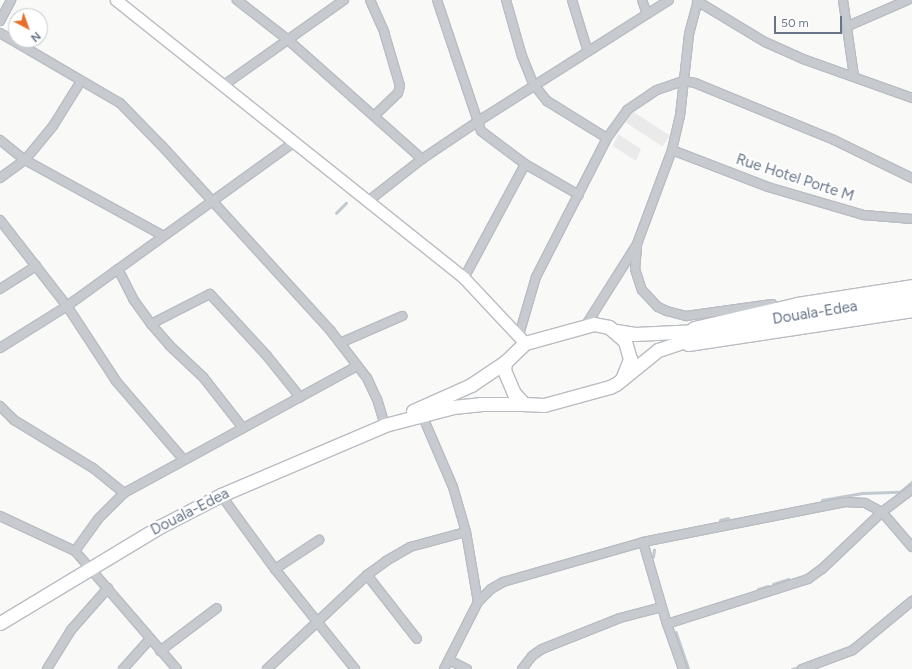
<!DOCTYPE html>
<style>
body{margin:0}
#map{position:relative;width:912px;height:669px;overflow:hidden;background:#f9f9f7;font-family:Figtree,sans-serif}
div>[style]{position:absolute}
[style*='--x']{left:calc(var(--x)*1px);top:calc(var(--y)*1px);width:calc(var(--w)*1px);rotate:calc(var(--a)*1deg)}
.built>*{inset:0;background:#eaeaea;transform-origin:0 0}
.stream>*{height:2.5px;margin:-1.25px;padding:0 1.25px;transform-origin:1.25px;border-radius:1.25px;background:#c2cad0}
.roads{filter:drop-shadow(1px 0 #b9bdc3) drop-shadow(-1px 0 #b9bdc3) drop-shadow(0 1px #b9bdc3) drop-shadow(0 -1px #b9bdc3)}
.minor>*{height:8px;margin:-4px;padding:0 4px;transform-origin:4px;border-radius:4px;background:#c7cace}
.secondary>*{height:11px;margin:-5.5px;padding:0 5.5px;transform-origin:5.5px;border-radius:5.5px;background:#fff}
.primary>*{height:13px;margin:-6.5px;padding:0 6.5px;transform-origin:6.5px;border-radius:6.5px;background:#fff}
.trunk>*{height:13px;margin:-6.5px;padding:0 6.5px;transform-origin:6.5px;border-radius:6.5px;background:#fff}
span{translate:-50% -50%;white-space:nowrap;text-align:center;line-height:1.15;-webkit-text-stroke:4px #fff;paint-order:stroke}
.street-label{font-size:15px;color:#687588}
.north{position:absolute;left:8px;top:8px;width:40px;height:40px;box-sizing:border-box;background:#fff;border:1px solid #c3c8cf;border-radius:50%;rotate:139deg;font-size:11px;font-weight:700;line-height:16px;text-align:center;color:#687588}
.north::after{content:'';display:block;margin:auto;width:14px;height:18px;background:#e6702a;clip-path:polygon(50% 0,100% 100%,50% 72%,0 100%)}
.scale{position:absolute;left:774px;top:16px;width:68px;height:18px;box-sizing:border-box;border:2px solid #687588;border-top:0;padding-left:5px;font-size:12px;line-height:14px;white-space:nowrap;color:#687588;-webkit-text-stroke:3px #fff;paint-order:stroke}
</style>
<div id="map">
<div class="built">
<i style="left:632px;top:111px;width:45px;height:13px;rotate:33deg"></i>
<i style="clip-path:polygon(618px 134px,641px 149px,636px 161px,613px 146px)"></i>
</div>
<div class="stream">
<i style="--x:336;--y:213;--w:14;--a:-45"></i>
<i style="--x:822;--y:500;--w:42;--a:-9.7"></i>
<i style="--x:863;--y:493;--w:37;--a:-2"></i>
<i style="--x:900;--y:492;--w:16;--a:-40"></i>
<i style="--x:720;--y:520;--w:8;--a:-14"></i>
<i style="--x:653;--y:557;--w:7;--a:-82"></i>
<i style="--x:773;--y:584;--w:16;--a:-18"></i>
<i style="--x:758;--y:589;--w:10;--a:-17"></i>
<i style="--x:676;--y:632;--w:39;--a:71"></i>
<i style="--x:845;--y:650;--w:27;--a:-36"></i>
<i style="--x:792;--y:669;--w:7;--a:-16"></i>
</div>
<div class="roads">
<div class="minor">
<i style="--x:237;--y:0;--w:63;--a:38"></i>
<i style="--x:287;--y:39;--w:181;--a:41.6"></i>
<i style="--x:370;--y:0;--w:35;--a:66"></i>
<i style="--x:384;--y:32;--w:56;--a:73.5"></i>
<i style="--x:400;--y:86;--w:7;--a:106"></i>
<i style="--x:398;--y:93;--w:33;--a:136"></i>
<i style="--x:437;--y:0;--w:138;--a:71.4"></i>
<i style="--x:481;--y:131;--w:55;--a:36.9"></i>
<i style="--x:525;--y:164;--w:62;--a:29.9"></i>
<i style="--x:506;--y:0;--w:58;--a:74.1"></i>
<i style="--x:522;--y:56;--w:31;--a:68"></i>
<i style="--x:534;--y:85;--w:21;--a:51"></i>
<i style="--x:547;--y:101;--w:70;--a:31.7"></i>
<i style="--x:572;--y:0;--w:54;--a:72.9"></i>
<i style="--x:642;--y:0;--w:15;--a:70"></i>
<i style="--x:843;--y:0;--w:77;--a:81.8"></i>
<i style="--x:697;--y:1;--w:79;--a:31.1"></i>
<i style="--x:765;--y:42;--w:42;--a:24.1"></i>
<i style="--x:803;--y:59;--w:116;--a:19.7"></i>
<i style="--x:0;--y:21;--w:24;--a:-62"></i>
<i style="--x:848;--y:26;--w:65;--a:-23.4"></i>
<i style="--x:0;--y:33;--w:139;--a:30.3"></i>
<i style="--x:120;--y:103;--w:60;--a:45.7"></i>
<i style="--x:162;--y:146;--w:249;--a:47.6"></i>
<i style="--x:330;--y:330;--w:61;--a:52.4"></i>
<i style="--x:367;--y:378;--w:23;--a:65"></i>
<i style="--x:377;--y:399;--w:27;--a:73"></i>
<i style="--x:224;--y:85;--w:147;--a:-35.3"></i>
<i style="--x:0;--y:140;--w:32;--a:39"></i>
<i style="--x:25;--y:160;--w:156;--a:28.7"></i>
<i style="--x:672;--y:150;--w:103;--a:21.1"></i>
<i style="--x:768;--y:187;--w:100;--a:16.3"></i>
<i style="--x:864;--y:215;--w:48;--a:4.8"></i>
<i style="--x:0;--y:178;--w:31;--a:-36"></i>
<i style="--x:25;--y:160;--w:44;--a:-50.5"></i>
<i style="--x:53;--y:126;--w:53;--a:-58.1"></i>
<i style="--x:367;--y:202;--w:70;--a:-38"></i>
<i style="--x:422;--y:159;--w:66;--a:-33.9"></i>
<i style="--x:477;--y:122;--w:227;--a:-32.4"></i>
<i style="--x:0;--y:220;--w:109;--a:52.1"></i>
<i style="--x:67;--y:306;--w:90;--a:56.8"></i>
<i style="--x:116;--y:381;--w:104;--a:49.3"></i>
<i style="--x:637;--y:247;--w:22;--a:95"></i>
<i style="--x:635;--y:269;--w:22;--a:72"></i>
<i style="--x:642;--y:290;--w:23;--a:47"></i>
<i style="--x:658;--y:307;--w:10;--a:24"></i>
<i style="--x:667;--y:311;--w:20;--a:15"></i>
<i style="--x:686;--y:316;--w:87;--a:-7.9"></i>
<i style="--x:118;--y:269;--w:34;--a:63"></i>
<i style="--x:133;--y:299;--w:31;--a:54"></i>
<i style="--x:151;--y:324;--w:28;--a:49"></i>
<i style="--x:169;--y:345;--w:47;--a:43.3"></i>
<i style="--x:203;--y:377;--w:65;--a:51.9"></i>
<i style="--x:464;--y:278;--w:129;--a:-61.8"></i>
<i style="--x:0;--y:289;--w:43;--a:-32.6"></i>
<i style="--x:151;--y:324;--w:66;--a:-27"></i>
<i style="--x:210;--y:294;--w:84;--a:47.4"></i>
<i style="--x:267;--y:356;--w:53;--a:51.2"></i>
<i style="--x:586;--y:325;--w:96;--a:-57.8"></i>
<i style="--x:637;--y:244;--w:100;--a:-69.6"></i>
<i style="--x:672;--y:150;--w:35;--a:-77"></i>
<i style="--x:680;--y:116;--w:82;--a:-83.7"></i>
<i style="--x:689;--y:34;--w:35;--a:-75"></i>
<i style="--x:519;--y:335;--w:60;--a:-73.7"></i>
<i style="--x:536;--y:277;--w:156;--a:-62.9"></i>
<i style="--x:607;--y:138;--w:34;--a:-54"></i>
<i style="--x:627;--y:110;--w:36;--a:-34"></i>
<i style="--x:657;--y:90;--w:28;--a:-19"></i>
<i style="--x:683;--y:81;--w:12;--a:9"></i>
<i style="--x:695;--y:83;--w:150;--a:22.3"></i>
<i style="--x:834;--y:140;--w:87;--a:26"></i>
<i style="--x:340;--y:343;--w:68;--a:-23.5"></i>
<i style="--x:0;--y:348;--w:79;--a:-32.1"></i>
<i style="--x:67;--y:306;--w:279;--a:-35.8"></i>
<i style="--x:0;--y:406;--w:20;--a:45"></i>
<i style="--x:14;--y:420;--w:92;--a:31.3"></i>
<i style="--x:93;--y:468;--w:40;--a:39"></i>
<i style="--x:422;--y:415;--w:78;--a:66.7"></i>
<i style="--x:453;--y:487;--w:47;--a:73.9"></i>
<i style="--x:466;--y:532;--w:71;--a:80.3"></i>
<i style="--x:478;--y:602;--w:75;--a:116.9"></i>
<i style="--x:221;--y:495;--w:92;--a:53.9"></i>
<i style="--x:275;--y:569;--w:128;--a:51.3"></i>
<i style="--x:0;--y:516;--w:83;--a:25"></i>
<i style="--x:75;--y:551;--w:156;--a:49.2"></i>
<i style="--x:643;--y:542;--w:85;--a:73.7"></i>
<i style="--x:75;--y:551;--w:39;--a:-54"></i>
<i style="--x:98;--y:519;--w:37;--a:-45"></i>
<i style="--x:124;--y:493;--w:265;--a:-28.6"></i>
<i style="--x:275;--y:569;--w:53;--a:-33.4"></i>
<i style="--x:367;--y:575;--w:81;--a:52"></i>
<i style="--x:478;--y:602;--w:18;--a:-45"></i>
<i style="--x:491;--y:589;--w:14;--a:-30"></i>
<i style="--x:503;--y:582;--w:146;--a:-15.9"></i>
<i style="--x:643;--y:542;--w:206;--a:-11.2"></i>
<i style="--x:845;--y:502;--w:20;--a:3"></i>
<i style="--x:865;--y:503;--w:19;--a:28"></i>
<i style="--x:882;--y:512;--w:46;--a:49.4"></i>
<i style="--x:160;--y:651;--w:71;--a:-37"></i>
<i style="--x:449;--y:660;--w:20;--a:27"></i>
<i style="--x:47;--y:669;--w:46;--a:-58.4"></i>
<i style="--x:71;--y:630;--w:56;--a:-48.6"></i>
<i style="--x:123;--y:669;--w:40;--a:-48"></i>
<i style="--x:267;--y:669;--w:137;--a:-43.2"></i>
<i style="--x:367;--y:575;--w:24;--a:-36"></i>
<i style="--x:386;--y:561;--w:28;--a:-30"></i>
<i style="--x:410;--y:547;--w:58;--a:-15"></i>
<i style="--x:522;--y:669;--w:16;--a:-52"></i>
<i style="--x:532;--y:656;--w:12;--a:-35"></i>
<i style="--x:542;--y:649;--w:84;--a:-21.7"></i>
<i style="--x:620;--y:618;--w:43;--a:-14.7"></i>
<i style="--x:683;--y:669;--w:48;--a:-109.6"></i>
<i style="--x:667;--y:624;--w:148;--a:-17.7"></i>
<i style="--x:808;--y:579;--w:17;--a:-36"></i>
<i style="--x:822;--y:569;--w:83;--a:-43.5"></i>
<i style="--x:882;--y:512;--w:38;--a:-37"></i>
<i style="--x:802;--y:669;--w:54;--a:-20.4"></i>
<i style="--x:853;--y:650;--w:77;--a:-39.7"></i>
</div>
<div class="secondary">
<i style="--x:116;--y:0;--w:445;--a:38.6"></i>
<i style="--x:464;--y:278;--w:89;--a:46.8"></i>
</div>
<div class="primary">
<i style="--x:694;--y:328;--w:106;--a:-13.1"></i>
<i style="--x:797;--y:304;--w:116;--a:-8.9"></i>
<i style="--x:688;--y:344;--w:227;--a:-8.6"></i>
</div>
<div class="trunk">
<i style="--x:616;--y:331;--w:19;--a:9"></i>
<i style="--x:635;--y:334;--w:83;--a:-2.8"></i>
<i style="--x:718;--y:330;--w:197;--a:-9.4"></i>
<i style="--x:622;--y:379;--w:22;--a:-68"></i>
<i style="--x:630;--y:359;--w:19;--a:-106"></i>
<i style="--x:625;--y:341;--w:21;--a:-139"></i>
<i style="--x:609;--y:327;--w:15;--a:-169"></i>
<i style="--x:594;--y:324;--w:72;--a:164.6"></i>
<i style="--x:525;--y:343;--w:28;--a:136"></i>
<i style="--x:505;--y:362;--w:8;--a:97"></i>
<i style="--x:504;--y:370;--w:25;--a:67"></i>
<i style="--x:514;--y:393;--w:15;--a:48"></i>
<i style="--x:524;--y:404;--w:20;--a:3"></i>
<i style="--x:544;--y:405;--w:68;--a:-15.3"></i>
<i style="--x:610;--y:387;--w:7;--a:-27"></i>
<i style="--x:616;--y:384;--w:54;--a:-39"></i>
<i style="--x:658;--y:350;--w:63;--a:-18.4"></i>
<i style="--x:413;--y:411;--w:64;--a:-24.1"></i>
<i style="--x:471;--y:385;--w:41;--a:-34.1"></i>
<i style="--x:0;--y:623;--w:188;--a:-31.1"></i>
<i style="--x:161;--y:526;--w:68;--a:-27.3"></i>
<i style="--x:221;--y:495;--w:178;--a:-23.1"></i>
<i style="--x:385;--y:425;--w:70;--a:-14.8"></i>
<i style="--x:453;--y:407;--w:27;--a:-6"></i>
<i style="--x:480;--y:404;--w:44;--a:0"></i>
</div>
</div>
<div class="street-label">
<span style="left:795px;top:178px;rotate:18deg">Rue Hotel Porte M</span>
<span style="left:815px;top:313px;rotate:-9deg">Douala-Edea</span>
<span style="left:190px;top:512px;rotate:-27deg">Douala-Edea</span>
</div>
<div class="north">N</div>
<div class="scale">50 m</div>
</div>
